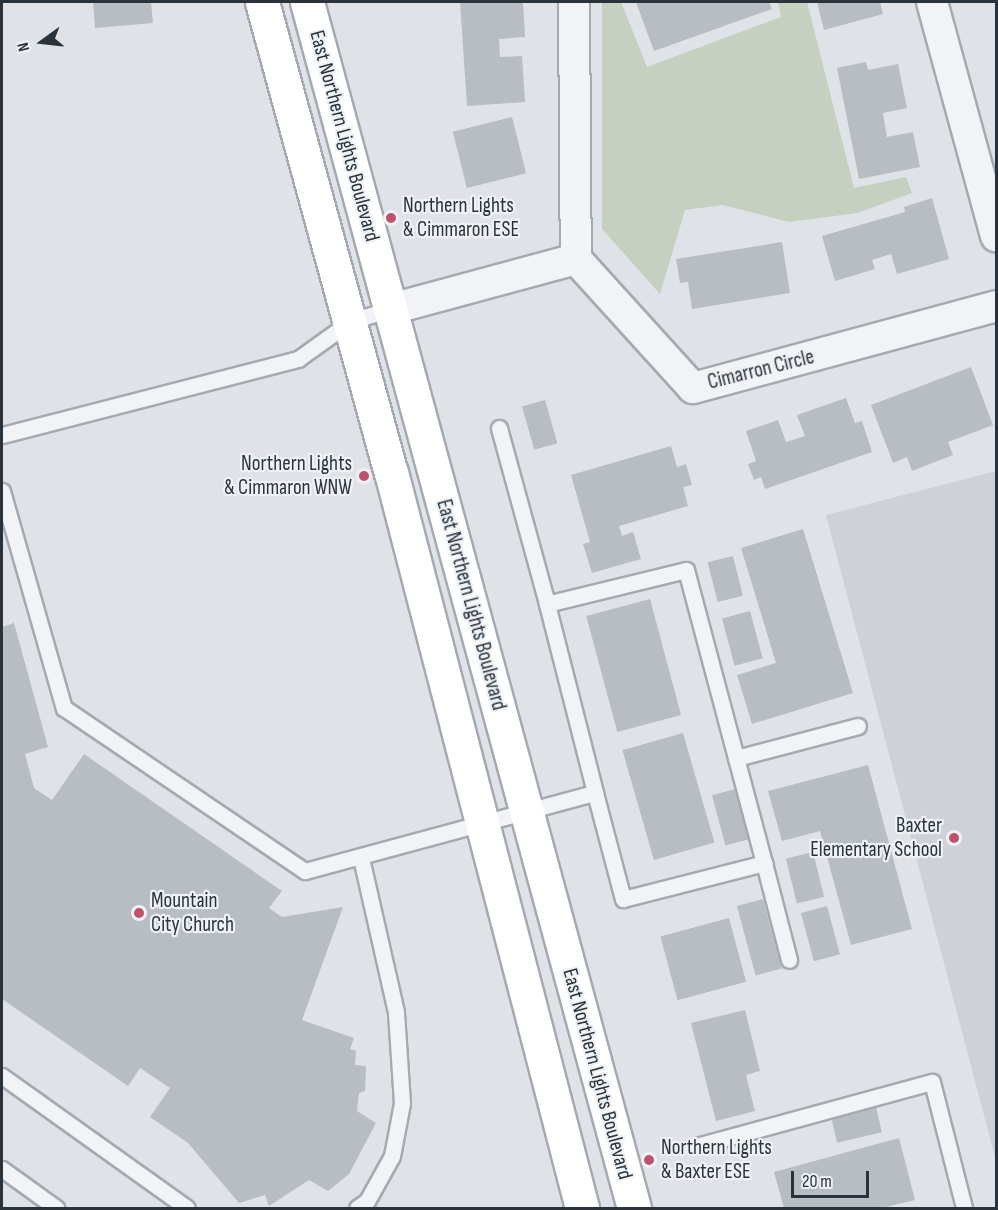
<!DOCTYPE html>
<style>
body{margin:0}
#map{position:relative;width:998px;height:1210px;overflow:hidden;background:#dfe3e7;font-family:"Sofia Sans Condensed",sans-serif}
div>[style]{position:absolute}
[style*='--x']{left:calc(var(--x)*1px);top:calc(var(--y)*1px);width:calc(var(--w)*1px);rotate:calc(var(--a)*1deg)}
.built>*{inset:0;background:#ced2d8}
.green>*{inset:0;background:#c6d0c1}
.building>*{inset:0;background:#b7bdc3;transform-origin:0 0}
.roads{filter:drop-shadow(2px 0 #a5aab0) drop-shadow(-2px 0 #a5aab0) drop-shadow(0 2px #a5aab0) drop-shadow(0 -2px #a5aab0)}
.lane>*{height:15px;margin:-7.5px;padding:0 7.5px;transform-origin:7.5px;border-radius:7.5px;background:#f2f3f6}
.street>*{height:30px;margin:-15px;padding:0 15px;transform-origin:15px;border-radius:15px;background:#f2f3f6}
.secondary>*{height:33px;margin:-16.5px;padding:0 16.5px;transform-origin:16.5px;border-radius:16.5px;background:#fff}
.dots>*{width:16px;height:16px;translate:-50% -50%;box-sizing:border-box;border:3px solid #eff2f5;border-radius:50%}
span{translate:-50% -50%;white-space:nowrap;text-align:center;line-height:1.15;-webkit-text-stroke:4.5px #eff2f5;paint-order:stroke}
.street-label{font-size:21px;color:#2a323c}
.poi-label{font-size:21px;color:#2a323c}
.left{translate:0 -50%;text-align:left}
.right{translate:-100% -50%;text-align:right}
.frame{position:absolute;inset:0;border:3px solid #2a323c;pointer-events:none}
.north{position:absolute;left:12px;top:12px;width:60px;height:60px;-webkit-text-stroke:4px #eff2f5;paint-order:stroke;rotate:255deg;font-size:16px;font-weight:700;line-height:24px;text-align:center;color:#2a323c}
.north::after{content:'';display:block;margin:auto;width:21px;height:27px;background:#2a323c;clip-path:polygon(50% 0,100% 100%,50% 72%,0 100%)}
.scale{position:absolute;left:791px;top:1171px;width:78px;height:27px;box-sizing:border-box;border:3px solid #2a323c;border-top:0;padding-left:8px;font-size:18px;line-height:21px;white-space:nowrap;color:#2a323c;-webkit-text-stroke:4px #eff2f5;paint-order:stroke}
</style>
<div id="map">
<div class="built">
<i style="clip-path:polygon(996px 471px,996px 1161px,826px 515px)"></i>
</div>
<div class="green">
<i style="clip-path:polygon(602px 2px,621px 2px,647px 67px,781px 17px,778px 2px,807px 2px,854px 188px,906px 177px,912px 193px,858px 213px,789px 222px,723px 205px,685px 210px,660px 294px,602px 229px)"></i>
</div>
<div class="building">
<i style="clip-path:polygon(93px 2px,151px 2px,153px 23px,95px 28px)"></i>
<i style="clip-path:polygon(460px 2px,523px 2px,525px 37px,499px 39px,500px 57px,522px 56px,525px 102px,467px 106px)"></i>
<i style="clip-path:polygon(636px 2px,769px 2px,772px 9px,654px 51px)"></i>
<i style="clip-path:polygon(817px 2px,880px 2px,883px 14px,824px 30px)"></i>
<i style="clip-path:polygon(866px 62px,868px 70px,898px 64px,907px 108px,883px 113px,887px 137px,913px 132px,920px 167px,859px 179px,837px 68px)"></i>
<i style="left:512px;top:117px;width:58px;height:61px;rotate:76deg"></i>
<i style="clip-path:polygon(932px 198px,949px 259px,897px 274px,891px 254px,872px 260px,875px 269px,835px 281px,822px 236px,905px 212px,904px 207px)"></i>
<i style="clip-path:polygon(782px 242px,790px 293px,692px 309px,688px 282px,680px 283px,676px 259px)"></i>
<i style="clip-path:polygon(971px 367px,993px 425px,948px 442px,953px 455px,912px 471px,907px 457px,893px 463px,871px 405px)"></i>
<i style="clip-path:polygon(846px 398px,855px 423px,862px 421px,872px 452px,765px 489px,761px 477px,754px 480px,748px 464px,756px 461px,746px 431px,778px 420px,786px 442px,805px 436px,797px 415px)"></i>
<i style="left:545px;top:400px;width:45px;height:24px;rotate:74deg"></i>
<i style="clip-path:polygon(671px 446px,677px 467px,686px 464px,692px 485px,683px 487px,688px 506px,619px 526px,622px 536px,633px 532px,641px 559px,592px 573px,583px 544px,590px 542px,571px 475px)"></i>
<i style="clip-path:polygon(803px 529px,853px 693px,752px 724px,737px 675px,776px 663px,741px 548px)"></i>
<i style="left:733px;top:556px;width:41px;height:26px;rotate:76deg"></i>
<i style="left:650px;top:599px;width:120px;height:66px;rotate:75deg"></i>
<i style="left:750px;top:611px;width:49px;height:29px;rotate:75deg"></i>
<i style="clip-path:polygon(14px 623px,48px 747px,25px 754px,34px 788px,52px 800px,84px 754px,282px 891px,269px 908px,282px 917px,343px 907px,302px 1020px,354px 1038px,350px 1049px,356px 1051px,355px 1065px,366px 1066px,365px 1091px,359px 1093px,357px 1111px,376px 1123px,349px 1174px,328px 1191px,309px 1180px,269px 1206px,265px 1195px,239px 1203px,188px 1143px,150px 1117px,170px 1088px,140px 1068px,128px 1086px,2px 999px,2px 627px)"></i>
<i style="left:683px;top:733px;width:114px;height:63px;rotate:74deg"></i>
<i style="clip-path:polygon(868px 765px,912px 929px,851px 945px,820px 831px,782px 841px,768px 791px)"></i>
<i style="left:739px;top:788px;width:52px;height:28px;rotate:75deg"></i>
<i style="left:813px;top:852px;width:46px;height:28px;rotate:76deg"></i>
<i style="left:763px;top:899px;width:72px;height:27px;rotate:75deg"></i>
<i style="left:827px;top:906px;width:50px;height:27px;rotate:75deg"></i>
<i style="left:729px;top:918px;width:66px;height:71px;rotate:75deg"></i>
<i style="clip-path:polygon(745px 1010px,760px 1071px,746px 1075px,755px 1111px,716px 1121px,691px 1023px)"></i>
<i style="left:876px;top:1107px;width:26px;height:46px;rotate:77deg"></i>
<i style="clip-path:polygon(899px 1138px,915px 1200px,882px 1208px,784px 1208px,774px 1172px)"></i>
</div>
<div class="roads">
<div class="lane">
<i style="--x:499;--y:428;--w:182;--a:74.7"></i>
<i style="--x:2;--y:435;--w:306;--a:-14.4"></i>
<i style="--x:298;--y:359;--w:65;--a:-35.6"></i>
<i style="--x:351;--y:321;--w:42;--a:-16.7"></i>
<i style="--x:2;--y:491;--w:226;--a:74.1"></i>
<i style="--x:64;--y:708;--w:291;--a:34.1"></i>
<i style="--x:305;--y:871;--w:300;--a:-15.1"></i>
<i style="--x:595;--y:793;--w:110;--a:75.2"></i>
<i style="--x:623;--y:899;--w:146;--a:-14.3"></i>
<i style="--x:764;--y:863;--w:303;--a:-104.9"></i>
<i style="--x:686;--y:570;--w:143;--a:166.3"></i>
<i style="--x:547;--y:604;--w:195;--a:75.7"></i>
<i style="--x:736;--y:758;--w:126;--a:-14.7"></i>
<i style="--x:764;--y:863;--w:100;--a:75.5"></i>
<i style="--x:2;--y:1076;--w:227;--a:35.5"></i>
<i style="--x:700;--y:1145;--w:240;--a:-15.2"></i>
<i style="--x:932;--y:1082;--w:130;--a:75.7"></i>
<i style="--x:2;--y:1169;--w:67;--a:35.8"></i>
<i style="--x:357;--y:1208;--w:12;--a:-35"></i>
<i style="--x:367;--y:1201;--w:51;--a:-60.9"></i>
<i style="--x:392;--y:1156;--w:54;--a:-79.3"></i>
<i style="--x:402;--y:1103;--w:91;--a:-93.8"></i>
<i style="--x:396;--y:1012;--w:158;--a:-102.8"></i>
</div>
<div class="street">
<i style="--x:574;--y:2;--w:257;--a:89.6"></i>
<i style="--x:576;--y:259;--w:174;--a:47.8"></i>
<i style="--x:693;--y:388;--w:314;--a:-15.1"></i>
<i style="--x:932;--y:2;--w:243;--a:74.7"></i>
<i style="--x:391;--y:309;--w:192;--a:-15.1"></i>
</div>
<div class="secondary">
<i style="--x:262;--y:2;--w:487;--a:74.7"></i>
<i style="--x:391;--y:472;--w:760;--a:75.45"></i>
<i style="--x:307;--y:2;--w:1250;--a:74.83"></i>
</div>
</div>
<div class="dots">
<i style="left:391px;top:218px;background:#be526b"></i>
<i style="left:364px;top:476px;background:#be526b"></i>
<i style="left:954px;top:838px;background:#be526b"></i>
<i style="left:139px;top:913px;background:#be526b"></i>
<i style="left:649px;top:1160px;background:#be526b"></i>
</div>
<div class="street-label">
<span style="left:344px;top:136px;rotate:75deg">East Northern Lights Boulevard</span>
<span style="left:761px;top:370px;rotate:-14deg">Cimarron Circle</span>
<span style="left:471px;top:605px;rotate:75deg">East Northern Lights Boulevard</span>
<span style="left:597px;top:1074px;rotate:75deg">East Northern Lights Boulevard</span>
</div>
<div class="poi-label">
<span class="left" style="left:403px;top:218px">Northern Lights<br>&amp; Cimmaron ESE</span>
<span class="right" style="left:352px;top:476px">Northern Lights<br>&amp; Cimmaron WNW</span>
<span class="right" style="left:942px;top:838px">Baxter<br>Elementary School</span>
<span class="left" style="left:151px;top:913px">Mountain<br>City Church</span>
<span class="left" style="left:661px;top:1160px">Northern Lights<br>&amp; Baxter ESE</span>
</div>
<div class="frame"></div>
<div class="north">N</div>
<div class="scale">20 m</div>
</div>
